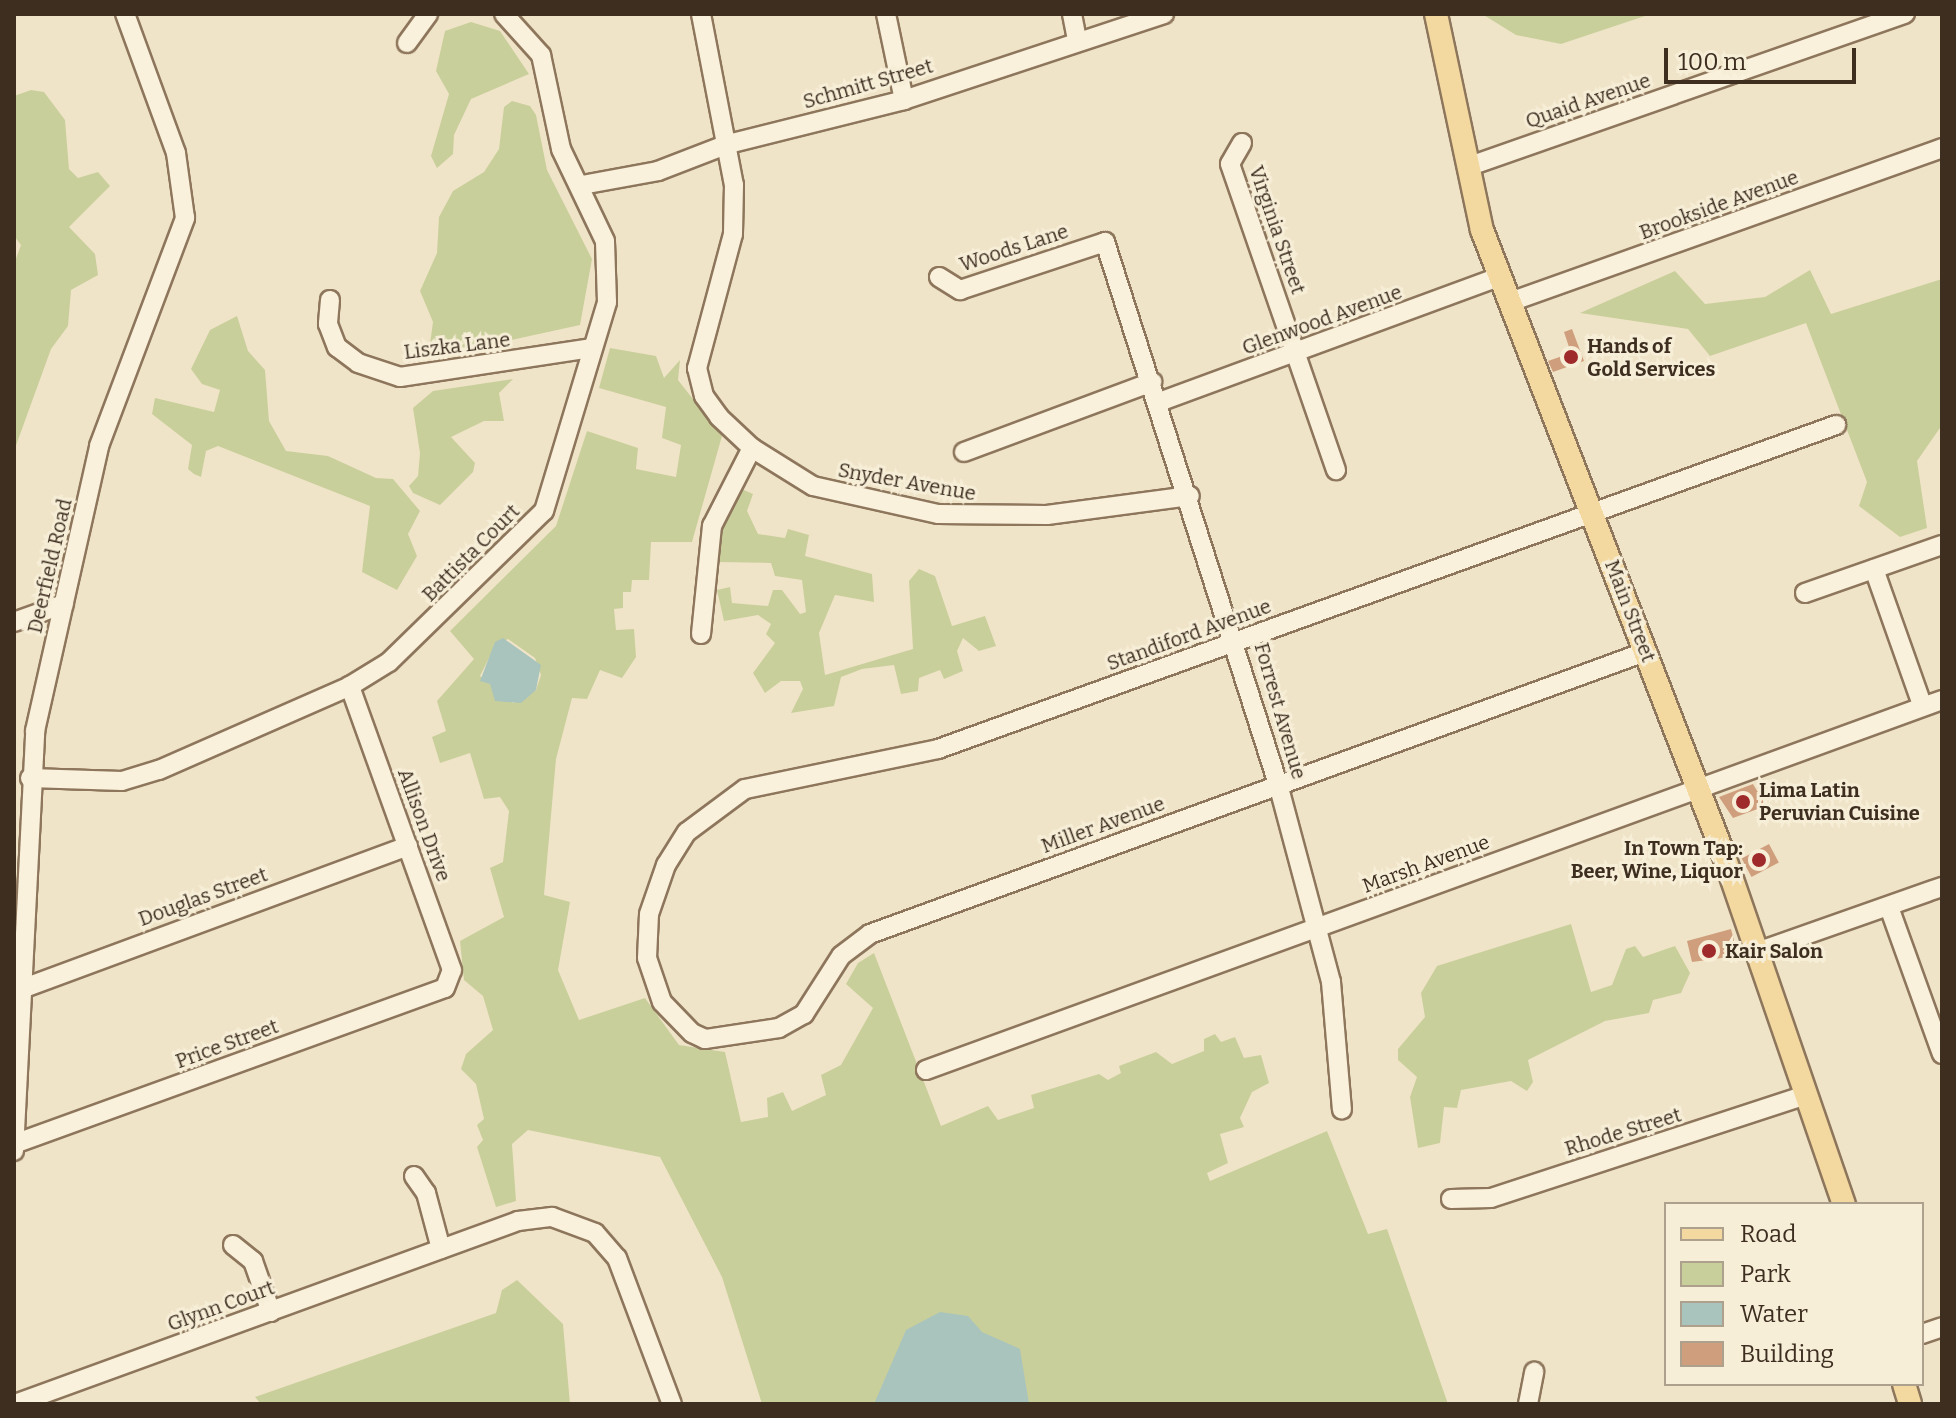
<!DOCTYPE html>
<style>
body{margin:0}
#map{position:relative;width:1956px;height:1418px;overflow:hidden;background:#f0e4c8;font-family:Bitter,serif}
div>[style]{position:absolute}
[style*='--x']{left:calc(var(--x)*1px);top:calc(var(--y)*1px);width:calc(var(--w)*1px);rotate:calc(var(--a)*1deg)}
.green>*{inset:0;background:#c9cf9b}
.water>*{inset:0;background:#a9c4bc}
.building>*{inset:0;background:#cf9f7d;transform-origin:0 0}
.roads{filter:drop-shadow(2px 0 #8d765c) drop-shadow(-2px 0 #8d765c) drop-shadow(0 2px #8d765c) drop-shadow(0 -2px #8d765c)}
.minor>*{height:18px;margin:-9px;padding:0 9px;transform-origin:9px;border-radius:9px;background:#faf1dc}
.major>*{height:22px;margin:-11px;padding:0 11px;transform-origin:11px;border-radius:11px;background:#f3d9a0}
.dots>*{width:22px;height:22px;translate:-50% -50%;box-sizing:border-box;border:4px solid #f7eed8;border-radius:50%}
span{translate:-50% -50%;white-space:nowrap;text-align:center;line-height:1.15;-webkit-text-stroke:6px #f7eed8;paint-order:stroke}
.street-label{font-size:20px;color:#3d2e20}
.poi-label{font-size:20px;color:#3d2e20;font-weight:700}
.left{translate:0 -50%;text-align:left}
.right{translate:-100% -50%;text-align:right}
.frame{position:absolute;inset:0;border:16px solid #3d2e20;pointer-events:none}
.legend{position:absolute;left:1664px;top:1202px;width:260px;height:184px;box-sizing:border-box;background:#f7eed8;border:2px solid #ada18e;margin:0;padding:10px 14px;list-style:none;font-size:24px;color:#3d2e20}
.legend li{display:flex;align-items:center;gap:16px;height:40px}
.legend b{width:40px;border:2px solid #ada18e}
.scale{position:absolute;left:1664px;top:48px;width:192px;height:36px;box-sizing:border-box;border:4px solid #3d2e20;border-top:0;padding-left:10px;font-size:24px;line-height:28px;white-space:nowrap;color:#3d2e20;-webkit-text-stroke:6px #f7eed8;paint-order:stroke}
</style>
<div id="map">
<div class="green">
<i style="clip-path:polygon(1482px 14px,1651px 14px,1561px 44px,1516px 35px)"></i>
<i style="clip-path:polygon(471px 22px,500px 31px,529px 74px,471px 99px,454px 135px,453px 154px,437px 168px,431px 156px,449px 94px,436px 71px,445px 31px)"></i>
<i style="clip-path:polygon(31px 90px,44px 92px,65px 120px,69px 169px,78px 178px,98px 172px,110px 186px,69px 227px,95px 254px,98px 275px,71px 290px,68px 326px,51px 349px,14px 451px,14px 264px,21px 245px,14px 236px,14px 96px)"></i>
<i style="clip-path:polygon(512px 101px,530px 106px,536px 115px,547px 170px,592px 259px,580px 325px,428px 358px,433px 322px,420px 291px,437px 253px,439px 217px,453px 191px,484px 172px,499px 149px,504px 107px)"></i>
<i style="clip-path:polygon(1810px 270px,1831px 314px,1942px 279px,1942px 425px,1917px 461px,1927px 528px,1900px 537px,1859px 506px,1867px 482px,1806px 323px,1710px 356px,1688px 329px,1580px 313px,1675px 271px,1705px 304px,1765px 297px)"></i>
<i style="clip-path:polygon(237px 316px,248px 351px,265px 370px,269px 421px,286px 451px,328px 456px,376px 478px,393px 479px,420px 511px,408px 534px,417px 556px,397px 590px,362px 572px,370px 506px,218px 446px,206px 451px,201px 477px,194px 474px,188px 469px,192px 445px,152px 414px,155px 398px,214px 412px,220px 390px,202px 384px,191px 369px,210px 330px)"></i>
<i style="clip-path:polygon(evenodd,610px 348px,656px 356px,664px 378px,680px 360px,678px 380px,722px 436px,692px 542px,651px 542px,649px 580px,632px 580px,631px 592px,623px 592px,623px 608px,614px 609px,616px 630px,634px 629px,636px 657px,622px 678px,600px 670px,587px 699px,572px 698px,556px 759px,544px 895px,570px 902px,558px 970px,579px 1020px,645px 998px,679px 1045px,725px 1052px,741px 1122px,768px 1117px,767px 1098px,783px 1092px,792px 1111px,826px 1095px,821px 1075px,841px 1065px,873px 1008px,846px 984px,858px 963px,874px 953px,941px 1126px,988px 1106px,998px 1120px,1034px 1108px,1031px 1095px,1099px 1074px,1108px 1080px,1121px 1073px,1119px 1066px,1156px 1052px,1172px 1064px,1204px 1051px,1204px 1039px,1215px 1034px,1221px 1042px,1235px 1037px,1244px 1058px,1261px 1055px,1269px 1083px,1252px 1092px,1240px 1118px,1244px 1127px,1220px 1134px,1228px 1163px,1207px 1173px,1210px 1181px,1327px 1131px,1368px 1234px,1387px 1229px,1448px 1404px,762px 1404px,722px 1277px,660px 1157px,528px 1130px,512px 1144px,516px 1201px,496px 1207px,477px 1147px,483px 1140px,477px 1125px,484px 1119px,476px 1084px,461px 1069px,466px 1054px,493px 1030px,483px 996px,464px 980px,460px 941px,504px 917px,490px 868px,503px 862px,509px 811px,500px 797px,484px 799px,470px 753px,440px 763px,432px 737px,446px 731px,437px 701px,474px 659px,450px 631px,556px 526px,587px 431px,638px 448px,636px 469px,676px 477px,681px 445px,662px 438px,666px 407px,599px 388px,610px 348px,508px 639px,535px 658px,541px 675px,536px 690px,513px 703px,480px 676px,494px 648px,508px 639px)"></i>
<i style="clip-path:polygon(513px 379px,499px 393px,504px 421px,484px 421px,451px 437px,475px 463px,473px 472px,440px 505px,413px 493px,409px 486px,418px 476px,420px 453px,413px 408px,433px 391px)"></i>
<i style="clip-path:polygon(737px 487px,753px 494px,747px 511px,758px 534px,785px 538px,788px 529px,809px 535px,805px 556px,872px 574px,874px 602px,835px 595px,819px 633px,825px 675px,913px 649px,909px 581px,919px 569px,935px 576px,952px 626px,985px 616px,996px 646px,979px 651px,963px 638px,957px 651px,963px 671px,944px 679px,940px 670px,919px 678px,918px 691px,901px 694px,894px 665px,862px 669px,841px 677px,834px 706px,791px 713px,803px 689px,800px 681px,781px 681px,765px 693px,753px 673px,775px 643px,766px 634px,771px 624px,758px 615px,724px 621px,717px 590px,730px 587px,732px 603px,768px 606px,773px 590px,782px 590px,800px 614px,806px 612px,802px 580px,775px 576px,771px 563px,717px 562px,720px 529px)"></i>
<i style="clip-path:polygon(1571px 924px,1591px 992px,1612px 985px,1626px 949px,1635px 946px,1643px 957px,1675px 946px,1690px 973px,1681px 993px,1653px 1000px,1649px 1013px,1605px 1021px,1528px 1060px,1533px 1082px,1527px 1091px,1511px 1081px,1461px 1090px,1457px 1108px,1444px 1107px,1440px 1143px,1418px 1148px,1410px 1097px,1417px 1077px,1398px 1060px,1398px 1049px,1425px 1017px,1421px 993px,1437px 966px)"></i>
<i style="clip-path:polygon(517px 1280px,563px 1324px,570px 1404px,261px 1404px,255px 1397px,496px 1313px,502px 1290px)"></i>
</div>
<div class="water">
<i style="clip-path:polygon(503px 638px,541px 665px,536px 690px,521px 703px,495px 701px,490px 684px,480px 681px,495px 642px)"></i>
<i style="clip-path:polygon(940px 1312px,968px 1316px,982px 1332px,1020px 1349px,1029px 1404px,874px 1404px,906px 1330px)"></i>
</div>
<div class="building">
<i style="clip-path:polygon(1572px 329px,1584px 361px,1553px 372px,1548px 361px,1571px 353px,1564px 332px)"></i>
<i style="clip-path:polygon(1753px 784px,1766px 806px,1733px 818px,1719px 797px)"></i>
<i style="left:1769px;top:844px;width:21px;height:31px;rotate:62deg"></i>
<i style="clip-path:polygon(1731px 929px,1735px 944px,1726px 946px,1729px 957px,1692px 962px,1687px 941px)"></i>
</div>
<div class="roads">
<div class="minor">
<i style="--x:701;--y:14;--w:174;--a:79.1"></i>
<i style="--x:734;--y:185;--w:49;--a:91.2"></i>
<i style="--x:733;--y:234;--w:139;--a:105"></i>
<i style="--x:697;--y:368;--w:29;--a:76"></i>
<i style="--x:704;--y:396;--w:26;--a:54"></i>
<i style="--x:719;--y:417;--w:45;--a:43.2"></i>
<i style="--x:752;--y:448;--w:72;--a:31.9"></i>
<i style="--x:813;--y:486;--w:128;--a:12.6"></i>
<i style="--x:938;--y:514;--w:109;--a:0.5"></i>
<i style="--x:1047;--y:515;--w:144;--a:-7.6"></i>
<i style="--x:886;--y:14;--w:88;--a:78.2"></i>
<i style="--x:1072;--y:14;--w:26;--a:79"></i>
<i style="--x:407;--y:43;--w:36;--a:-54"></i>
<i style="--x:1242;--y:143;--w:24;--a:120"></i>
<i style="--x:1230;--y:164;--w:324;--a:70.9"></i>
<i style="--x:1467;--y:167;--w:464;--a:-19.3"></i>
<i style="--x:582;--y:185;--w:77;--a:-10.4"></i>
<i style="--x:658;--y:171;--w:75;--a:-21.1"></i>
<i style="--x:728;--y:144;--w:181;--a:-14"></i>
<i style="--x:904;--y:100;--w:274;--a:-18.3"></i>
<i style="--x:939;--y:277;--w:25;--a:32"></i>
<i style="--x:960;--y:290;--w:153;--a:-18.3"></i>
<i style="--x:1105;--y:242;--w:569;--a:72.3"></i>
<i style="--x:1278;--y:784;--w:205;--a:75"></i>
<i style="--x:1331;--y:982;--w:128;--a:85.1"></i>
<i style="--x:330;--y:300;--w:24;--a:95"></i>
<i style="--x:328;--y:324;--w:25;--a:69"></i>
<i style="--x:337;--y:347;--w:26;--a:37"></i>
<i style="--x:358;--y:363;--w:44;--a:18.4"></i>
<i style="--x:400;--y:377;--w:193;--a:-8.6"></i>
<i style="--x:1510;--y:302;--w:459;--a:-19.6"></i>
<i style="--x:1159;--y:402;--w:362;--a:-20.2"></i>
<i style="--x:964;--y:452;--w:201;--a:-20.4"></i>
<i style="--x:1874;--y:569;--w:146;--a:70.5"></i>
<i style="--x:1805;--y:593;--w:145;--a:-19.3"></i>
<i style="--x:14;--y:622;--w:53;--a:-19.8"></i>
<i style="--x:701;--y:634;--w:109;--a:-84.2"></i>
<i style="--x:712;--y:526;--w:88;--a:-62.9"></i>
<i style="--x:1645;--y:652;--w:825;--a:160.01"></i>
<i style="--x:870;--y:934;--w:36;--a:143"></i>
<i style="--x:841;--y:956;--w:69;--a:122.5"></i>
<i style="--x:804;--y:1014;--w:29;--a:151"></i>
<i style="--x:779;--y:1028;--w:75;--a:171.5"></i>
<i style="--x:705;--y:1039;--w:14;--a:-155"></i>
<i style="--x:692;--y:1033;--w:43;--a:-134.1"></i>
<i style="--x:662;--y:1002;--w:46;--a:-108.8"></i>
<i style="--x:647;--y:958;--w:44;--a:-87.4"></i>
<i style="--x:649;--y:914;--w:52;--a:-70.9"></i>
<i style="--x:666;--y:865;--w:39;--a:-58"></i>
<i style="--x:687;--y:832;--w:72;--a:-36.6"></i>
<i style="--x:745;--y:789;--w:197;--a:-11.7"></i>
<i style="--x:938;--y:749;--w:955;--a:-19.84"></i>
<i style="--x:30;--y:778;--w:92;--a:1.9"></i>
<i style="--x:122;--y:781;--w:39;--a:-17"></i>
<i style="--x:159;--y:770;--w:209;--a:-23.7"></i>
<i style="--x:350;--y:686;--w:46;--a:-31.6"></i>
<i style="--x:389;--y:662;--w:216;--a:-44.3"></i>
<i style="--x:544;--y:511;--w:218;--a:-73.2"></i>
<i style="--x:607;--y:302;--w:61;--a:-91.9"></i>
<i style="--x:605;--y:241;--w:102;--a:-115.6"></i>
<i style="--x:561;--y:149;--w:96;--a:-102"></i>
<i style="--x:541;--y:55;--w:55;--a:-132.1"></i>
<i style="--x:1889;--y:907;--w:156;--a:70.2"></i>
<i style="--x:1757;--y:952;--w:196;--a:-19.4"></i>
<i style="--x:16;--y:991;--w:418;--a:-20.3"></i>
<i style="--x:926;--y:1070;--w:1081;--a:-20.01"></i>
<i style="--x:14;--y:1144;--w:458;--a:-19.9"></i>
<i style="--x:445;--y:988;--w:19;--a:-69"></i>
<i style="--x:452;--y:970;--w:302;--a:-109.8"></i>
<i style="--x:14;--y:1151;--w:421;--a:-87.1"></i>
<i style="--x:35;--y:731;--w:292;--a:-77.3"></i>
<i style="--x:99;--y:446;--w:244;--a:-69.3"></i>
<i style="--x:185;--y:218;--w:66;--a:-97.9"></i>
<i style="--x:176;--y:153;--w:148;--a:-110.1"></i>
<i style="--x:414;--y:1176;--w:21;--a:55"></i>
<i style="--x:426;--y:1193;--w:58;--a:75"></i>
<i style="--x:1451;--y:1199;--w:40;--a:-1.4"></i>
<i style="--x:1491;--y:1198;--w:331;--a:-18.1"></i>
<i style="--x:233;--y:1245;--w:26;--a:39"></i>
<i style="--x:253;--y:1261;--w:54;--a:70.6"></i>
<i style="--x:1922;--y:1334;--w:21;--a:-19"></i>
<i style="--x:15;--y:1404;--w:535;--a:-19.99"></i>
<i style="--x:518;--y:1221;--w:34;--a:-7"></i>
<i style="--x:552;--y:1217;--w:46;--a:20.4"></i>
<i style="--x:595;--y:1233;--w:33;--a:49"></i>
<i style="--x:617;--y:1258;--w:156;--a:69.4"></i>
<i style="--x:1528;--y:1404;--w:33;--a:-79"></i>
</div>
<div class="major">
<i style="--x:1436;--y:14;--w:221;--a:78"></i>
<i style="--x:1482;--y:230;--w:671;--a:68.86"></i>
<i style="--x:1724;--y:856;--w:368;--a:71"></i>
<i style="--x:1904;--y:1384;--w:21;--a:73"></i>
</div>
</div>
<div class="dots">
<i style="left:1571px;top:357px;background:#9e2a2b"></i>
<i style="left:1743px;top:802px;background:#9e2a2b"></i>
<i style="left:1759px;top:860px;background:#9e2a2b"></i>
<i style="left:1709px;top:951px;background:#9e2a2b"></i>
</div>
<div class="street-label">
<span style="left:868px;top:84px;rotate:-16deg">Schmitt Street</span>
<span style="left:1588px;top:101px;rotate:-19deg">Quaid Avenue</span>
<span style="left:1719px;top:205px;rotate:-20deg">Brookside Avenue</span>
<span style="left:1277px;top:230px;rotate:71deg">Virginia Street</span>
<span style="left:1014px;top:248px;rotate:-18deg">Woods Lane</span>
<span style="left:1322px;top:320px;rotate:-20deg">Glenwood Avenue</span>
<span style="left:457px;top:346px;rotate:-7deg">Liszka Lane</span>
<span style="left:907px;top:482px;rotate:10deg">Snyder Avenue</span>
<span style="left:471px;top:553px;rotate:-45deg">Battista Court</span>
<span style="left:50px;top:566px;rotate:-77deg">Deerfield Road</span>
<span style="left:1630px;top:611px;rotate:69deg">Main Street</span>
<span style="left:1189px;top:635px;rotate:-20deg">Standiford Avenue</span>
<span style="left:1280px;top:711px;rotate:74deg">Forrest Avenue</span>
<span style="left:424px;top:825px;rotate:70deg">Allison Drive</span>
<span style="left:1103px;top:825px;rotate:-20deg">Miller Avenue</span>
<span style="left:1426px;top:864px;rotate:-20deg">Marsh Avenue</span>
<span style="left:203px;top:897px;rotate:-20deg">Douglas Street</span>
<span style="left:227px;top:1044px;rotate:-20deg">Price Street</span>
<span style="left:1623px;top:1132px;rotate:-17deg">Rhode Street</span>
<span style="left:221px;top:1306px;rotate:-20deg">Glynn Court</span>
</div>
<div class="poi-label">
<span class="left" style="left:1587px;top:358px">Hands of<br>Gold Services</span>
<span class="left" style="left:1759px;top:802px">Lima Latin<br>Peruvian Cuisine</span>
<span class="right" style="left:1743px;top:860px">In Town Tap:<br>Beer, Wine, Liquor</span>
<span class="left" style="left:1725px;top:951px">Kair Salon</span>
</div>
<div class="frame"></div>
<ul class="legend">
<li><b style="height:10px;background:#f3d9a0"></b>Road</li>
<li><b style="height:22px;background:#c9cf9b"></b>Park</li>
<li><b style="height:22px;background:#a9c4bc"></b>Water</li>
<li><b style="height:22px;background:#cf9f7d"></b>Building</li>
</ul>
<div class="scale">100 m</div>
</div>
